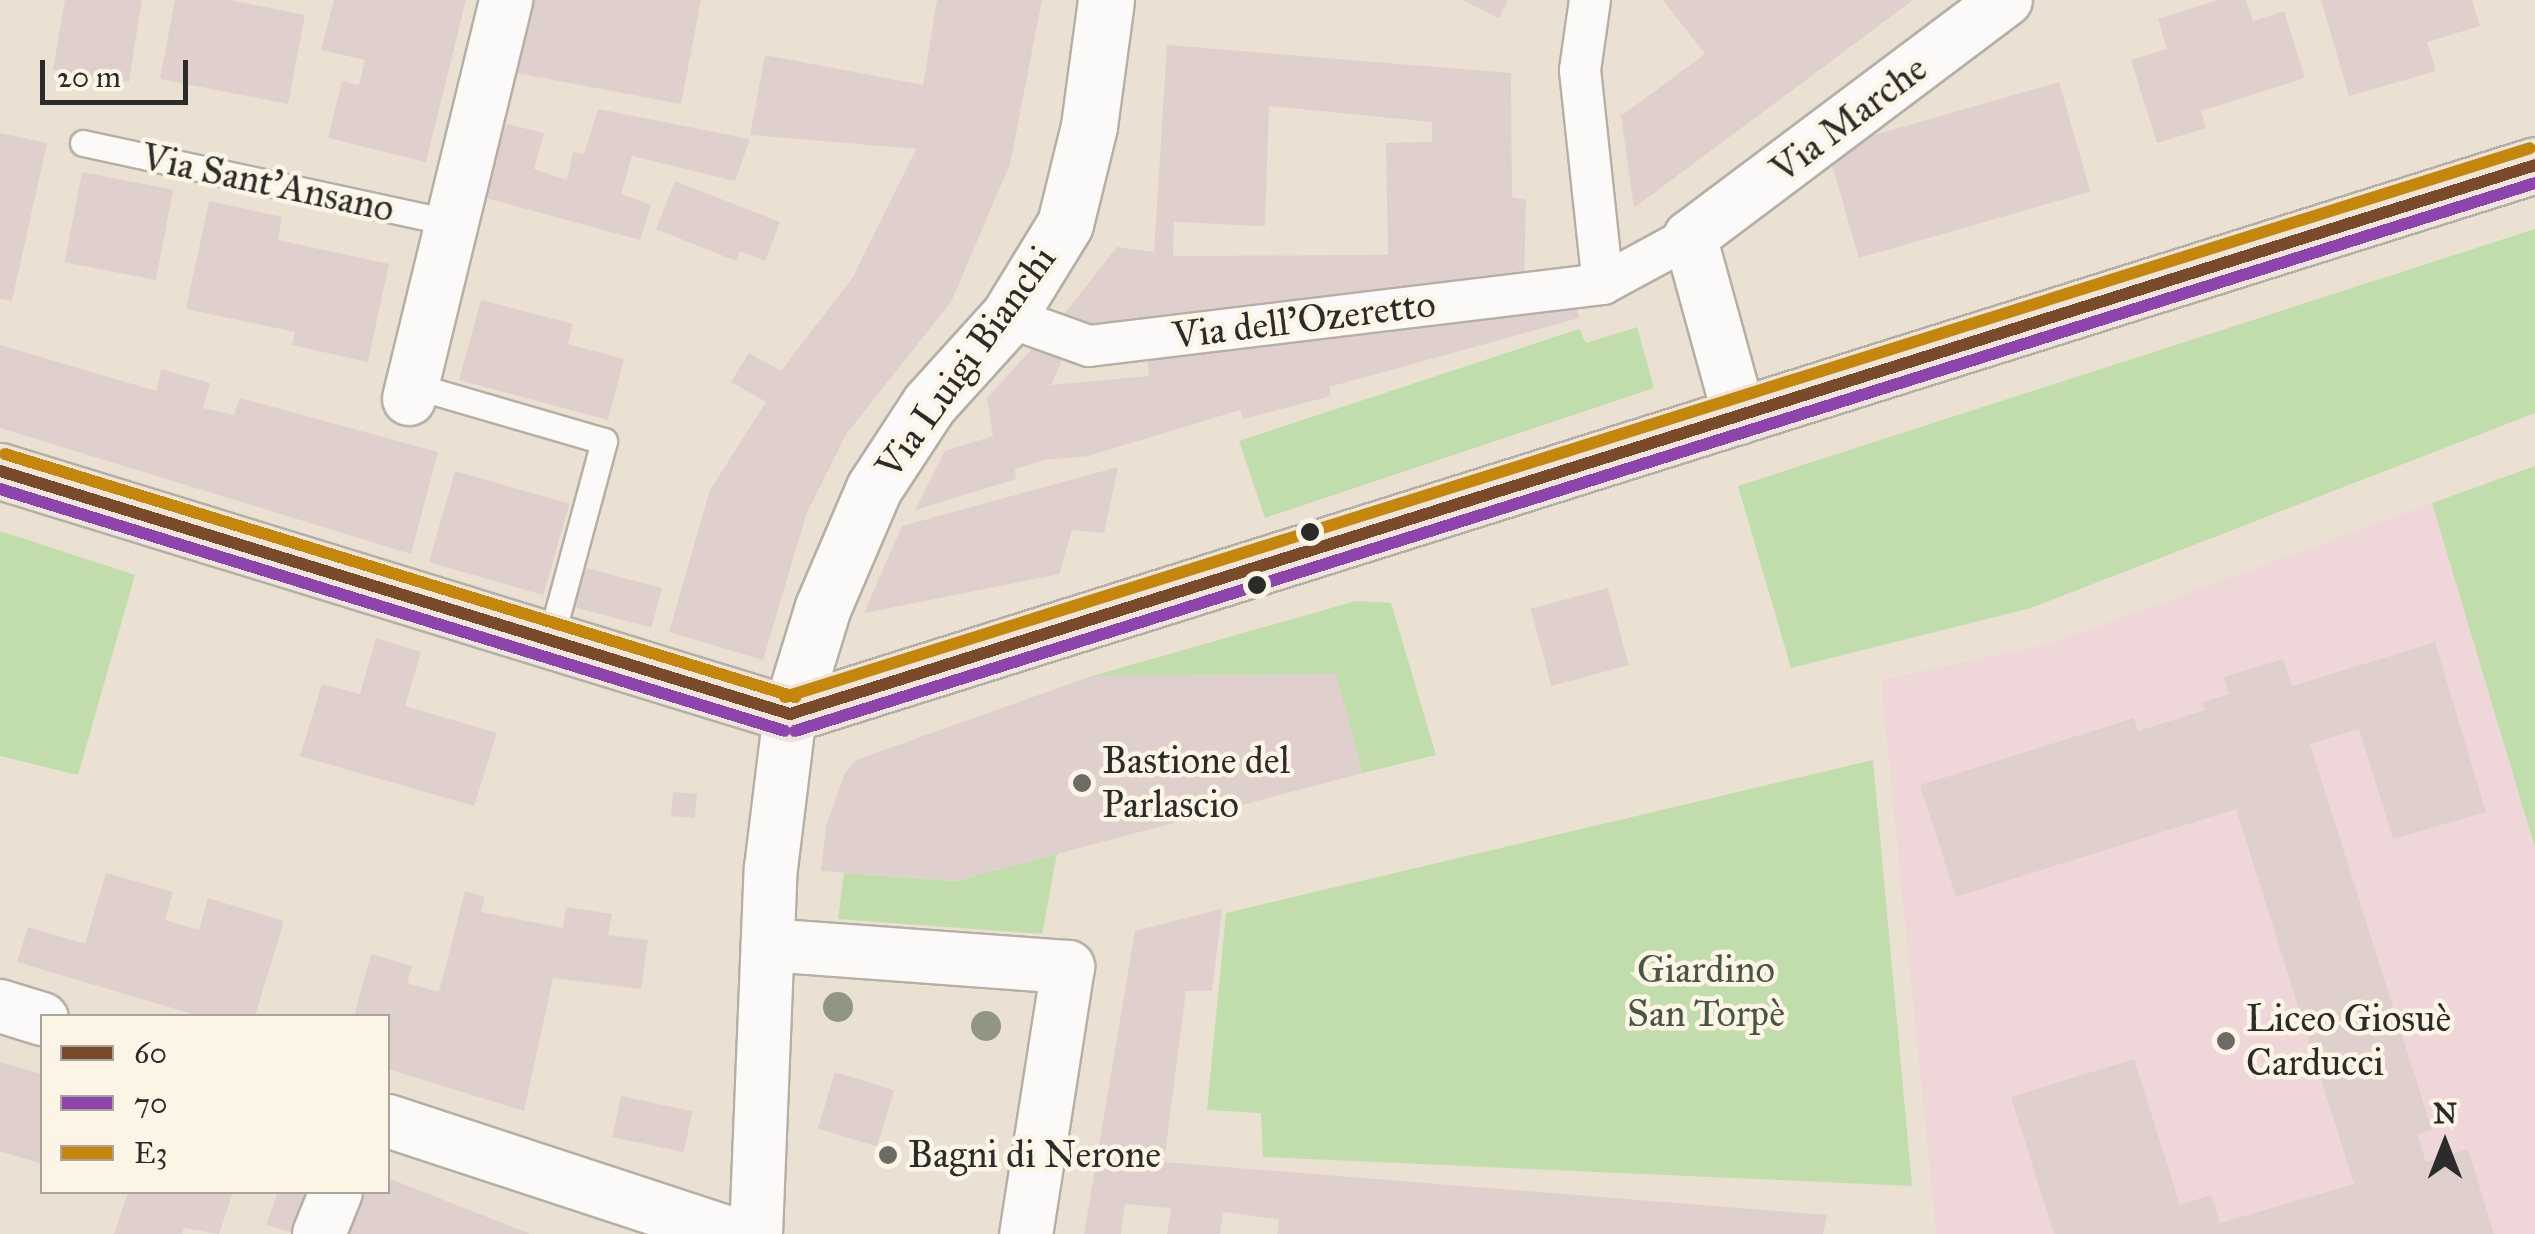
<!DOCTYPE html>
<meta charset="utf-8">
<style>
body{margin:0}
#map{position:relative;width:2535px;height:1234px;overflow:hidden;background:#eae1d2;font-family:"IM FELL Great Primer",serif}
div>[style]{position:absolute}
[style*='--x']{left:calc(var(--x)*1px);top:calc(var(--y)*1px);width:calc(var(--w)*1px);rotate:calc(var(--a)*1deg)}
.built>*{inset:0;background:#efd7d9}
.green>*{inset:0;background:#c1ddac}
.building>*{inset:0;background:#dfd0ce;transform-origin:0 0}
.roads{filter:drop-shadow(2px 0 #b5afa5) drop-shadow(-2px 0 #b5afa5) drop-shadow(0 2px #b5afa5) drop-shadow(0 -2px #b5afa5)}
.service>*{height:25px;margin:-12.5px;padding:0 12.5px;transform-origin:12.5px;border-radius:12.5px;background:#fcfaf8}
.pedestrian>*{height:40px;margin:-20px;padding:0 20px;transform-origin:20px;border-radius:20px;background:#fcfaf8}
.minor>*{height:52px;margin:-26px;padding:0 26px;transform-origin:26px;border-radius:26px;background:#fcfaf8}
.tertiary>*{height:55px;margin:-27.5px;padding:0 27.5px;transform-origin:27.5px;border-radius:27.5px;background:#fcfaf8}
.primary>*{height:55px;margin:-27.5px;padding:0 27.5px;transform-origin:27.5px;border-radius:27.5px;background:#ede4dc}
.bus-1>*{height:12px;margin:-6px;padding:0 6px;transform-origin:6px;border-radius:6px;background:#7a4b2a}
.bus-2>*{height:12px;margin:-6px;padding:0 6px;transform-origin:6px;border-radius:6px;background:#8e44ad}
.bus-3>*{height:12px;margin:-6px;padding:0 6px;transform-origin:6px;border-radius:6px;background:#c4870b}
.trees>*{width:30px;height:30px;margin:-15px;border-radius:50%;background:#919584}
.dots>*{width:28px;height:28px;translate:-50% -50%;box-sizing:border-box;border:5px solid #fcf5e5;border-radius:50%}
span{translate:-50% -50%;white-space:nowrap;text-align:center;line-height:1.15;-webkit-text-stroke:9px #fcf5e5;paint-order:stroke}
.street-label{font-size:38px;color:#2b2b2b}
.poi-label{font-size:38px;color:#2b2b2b}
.left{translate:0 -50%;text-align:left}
.park-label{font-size:38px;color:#485744}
.legend{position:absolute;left:40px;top:1014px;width:350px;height:180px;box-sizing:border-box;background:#fcf5e5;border:2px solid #a8a49b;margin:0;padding:12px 18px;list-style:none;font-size:30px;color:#2b2b2b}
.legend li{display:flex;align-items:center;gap:20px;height:50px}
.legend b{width:50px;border:2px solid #a8a49b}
.north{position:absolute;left:2395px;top:1094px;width:100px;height:100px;-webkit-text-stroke:8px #fcf5e5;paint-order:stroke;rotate:0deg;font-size:28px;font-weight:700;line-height:40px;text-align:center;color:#2b2b2b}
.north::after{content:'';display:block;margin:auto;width:35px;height:45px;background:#2b2b2b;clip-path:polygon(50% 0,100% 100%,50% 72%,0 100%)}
.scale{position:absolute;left:40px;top:60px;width:148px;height:45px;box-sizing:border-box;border:5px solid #2b2b2b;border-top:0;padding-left:12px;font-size:30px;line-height:35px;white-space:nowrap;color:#2b2b2b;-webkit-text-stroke:8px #fcf5e5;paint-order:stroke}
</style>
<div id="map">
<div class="built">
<i style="clip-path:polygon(2432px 503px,2535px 848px,2535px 1234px,1936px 1234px,1881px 680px,2053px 643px)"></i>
</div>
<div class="green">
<i style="clip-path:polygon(2535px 229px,2535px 413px,2031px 608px,1791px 668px,1738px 486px)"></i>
<i style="clip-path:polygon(1637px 327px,1654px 388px,1265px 518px,1239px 441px,1579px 329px,1586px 343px)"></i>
<i style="clip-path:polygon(2535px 466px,2535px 848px,2432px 503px)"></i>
<i style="clip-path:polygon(0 531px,135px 575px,78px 775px,0 756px)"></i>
<i style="clip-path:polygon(1356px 601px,1391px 603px,1436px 755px,1363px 773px,1232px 676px,1092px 676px)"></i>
<i style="clip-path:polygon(1873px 760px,1912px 1186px,1263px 1157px,1261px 1113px,1207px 1110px,1226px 913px)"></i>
<i style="clip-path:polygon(1057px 854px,1042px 934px,838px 919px,844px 873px,955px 881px)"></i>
</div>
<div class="building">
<i style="clip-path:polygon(65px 0,142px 0,129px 82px,53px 70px)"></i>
<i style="clip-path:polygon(175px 0,230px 0,305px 15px,288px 104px,160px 79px)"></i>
<i style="clip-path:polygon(334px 0,466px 0,426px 162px,328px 138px,342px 81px,359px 85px,365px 60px,321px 50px)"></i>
<i style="clip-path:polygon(527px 0,701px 0,681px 104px,505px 71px)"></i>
<i style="clip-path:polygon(937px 0,1042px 0,1010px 164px,951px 302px,847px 433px,806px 515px,763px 660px,669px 632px,710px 490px,766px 402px,731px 382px,749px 353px,781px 371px,853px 277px,916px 149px,750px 135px,765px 55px,923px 85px)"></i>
<i style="clip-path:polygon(1462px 0,1508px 0,1499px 18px)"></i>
<i style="clip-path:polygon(1663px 0,1913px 0,1634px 208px,1621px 116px,1705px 54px)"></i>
<i style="clip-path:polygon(2218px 0,2246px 0,2253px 21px,2284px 11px,2305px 78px,2201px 111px,2206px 128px,2157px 143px,2131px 60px,2167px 49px,2158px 19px)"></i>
<i style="clip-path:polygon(2321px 0,2472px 0,2480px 26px,2427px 42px,2436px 71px,2349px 96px)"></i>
<i style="clip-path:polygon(evenodd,1167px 45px,1511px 73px,1512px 197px,1526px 200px,1524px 283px,1091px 331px,1057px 323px,1117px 247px,1154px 252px,1167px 45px,1269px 106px,1432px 122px,1432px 142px,1386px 143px,1388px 255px,1173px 256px,1174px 222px,1265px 226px,1269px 106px)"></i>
<i style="left:2059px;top:82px;width:114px;height:241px;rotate:74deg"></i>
<i style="clip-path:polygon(598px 109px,750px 139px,735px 181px,632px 156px,621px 194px,651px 205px,640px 240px,479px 196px,507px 124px,544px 133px,534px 169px,567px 180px,573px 152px,584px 154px)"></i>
<i style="clip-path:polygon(0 133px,47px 143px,12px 301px,0 299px)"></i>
<i style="left:82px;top:172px;width:93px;height:92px;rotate:11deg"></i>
<i style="clip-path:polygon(675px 181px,780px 222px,765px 261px,740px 251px,736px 261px,656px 229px)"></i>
<i style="clip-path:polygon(209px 201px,282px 217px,278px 240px,389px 264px,368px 362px,292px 345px,295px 332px,186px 309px)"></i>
<i style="clip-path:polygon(481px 300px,573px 324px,568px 344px,624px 359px,608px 420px,459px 380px)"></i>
<i style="clip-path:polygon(1575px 300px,1579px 318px,1329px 387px,1331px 396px,1243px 419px,1240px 410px,1088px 456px,1044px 460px,1015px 469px,1016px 479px,915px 510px,945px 451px,993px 436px,987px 398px,1039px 341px,1066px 352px,1051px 385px,1149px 376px,1145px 346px)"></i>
<i style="clip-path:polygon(0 345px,156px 391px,161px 369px,210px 383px,203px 408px,234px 415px,240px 398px,438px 452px,411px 554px,0 428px)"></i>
<i style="clip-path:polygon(1118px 467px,1104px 533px,1072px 530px,1059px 574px,864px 613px,902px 526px)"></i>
<i style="left:455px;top:471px;width:119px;height:95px;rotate:16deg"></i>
<i style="left:579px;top:566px;width:86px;height:41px;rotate:15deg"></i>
<i style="left:1608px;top:588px;width:80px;height:80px;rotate:75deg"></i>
<i style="clip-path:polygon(376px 638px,421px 652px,405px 706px,497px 733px,474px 806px,300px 756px,322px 684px,360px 694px)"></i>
<i style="clip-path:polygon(2435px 642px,2486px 812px,2393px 839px,2359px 729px,2310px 744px,2432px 1130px,2417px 1134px,2426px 1162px,2468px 1149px,2494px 1234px,2054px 1234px,2011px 1097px,2134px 1059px,2180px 1205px,2211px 1195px,2220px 1223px,2354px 1184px,2236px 809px,1956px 897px,1920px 785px,2134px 718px,2138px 731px,2205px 710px,2203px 702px,2229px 694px,2224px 677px,2283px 659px,2292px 686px)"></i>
<i style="clip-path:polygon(1336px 674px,1363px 773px,955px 881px,821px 871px,826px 826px,845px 773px,856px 760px,1092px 676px)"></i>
<i style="left:673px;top:792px;width:24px;height:24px;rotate:5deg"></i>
<i style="clip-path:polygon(106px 873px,173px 892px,165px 920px,199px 930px,208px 898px,284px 921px,255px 1016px,199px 1016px,17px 962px,28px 927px,85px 944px)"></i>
<i style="clip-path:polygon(465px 891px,485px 897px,481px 912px,563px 928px,566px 907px,612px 914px,608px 935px,648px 940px,641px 989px,553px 978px,524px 1111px,388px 1069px,388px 1016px,354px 1016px,371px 954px,412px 966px,407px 983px,439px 992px)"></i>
<i style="clip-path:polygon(1222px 909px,1212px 991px,1186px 991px,1164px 1162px,1827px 1215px,1823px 1234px,1277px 1234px,1279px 1219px,1223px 1212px,1220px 1234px,1167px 1234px,1171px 1208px,1125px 1204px,1121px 1234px,1084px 1234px,1135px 931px)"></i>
<i style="clip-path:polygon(0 1062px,42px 1074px,42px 1164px,0 1151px)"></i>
<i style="left:835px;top:1072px;width:62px;height:59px;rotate:17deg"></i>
<i style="left:621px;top:1096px;width:73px;height:42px;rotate:12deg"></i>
<i style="clip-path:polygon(388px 1178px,530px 1234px,339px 1234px,356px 1192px,388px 1192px)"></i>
<i style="clip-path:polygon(128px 1192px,233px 1192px,219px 1234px,184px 1228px,182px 1234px,114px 1234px)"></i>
<i style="clip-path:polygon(278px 1192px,312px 1192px,297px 1234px,266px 1225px)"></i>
</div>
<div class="roads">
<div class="service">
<i style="--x:83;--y:143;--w:379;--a:12.2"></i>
<i style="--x:425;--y:389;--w:186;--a:16.2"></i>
<i style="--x:604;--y:441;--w:203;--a:105.1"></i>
</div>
<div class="pedestrian">
<i style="--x:1590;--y:0;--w:71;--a:98.1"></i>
<i style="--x:1580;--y:70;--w:215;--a:83.9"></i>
<i style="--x:1008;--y:317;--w:86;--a:19.7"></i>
<i style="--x:1089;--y:346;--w:518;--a:-6.88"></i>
<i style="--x:1603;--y:284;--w:99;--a:-28.4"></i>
</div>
<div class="minor">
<i style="--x:409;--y:399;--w:411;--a:-76.3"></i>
<i style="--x:1740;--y:418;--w:188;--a:-105.4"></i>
<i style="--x:1690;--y:237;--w:395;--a:-36.9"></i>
<i style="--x:768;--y:945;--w:301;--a:4.2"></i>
<i style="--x:1068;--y:967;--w:270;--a:98.9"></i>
<i style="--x:0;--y:1006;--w:44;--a:17.2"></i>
<i style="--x:388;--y:1121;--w:362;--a:18.2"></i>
<i style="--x:319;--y:1234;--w:45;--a:-68"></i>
<i style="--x:756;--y:1234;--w:366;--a:-87.7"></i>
<i style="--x:771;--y:868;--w:155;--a:-83"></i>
</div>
<div class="tertiary">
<i style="--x:790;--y:714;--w:112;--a:-72.9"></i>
<i style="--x:823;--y:607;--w:129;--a:-66.8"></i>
<i style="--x:874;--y:488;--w:100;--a:-56.8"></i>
<i style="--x:929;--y:404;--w:118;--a:-47.8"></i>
<i style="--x:1008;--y:317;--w:109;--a:-58.5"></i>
<i style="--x:1065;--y:224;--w:101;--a:-76.2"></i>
<i style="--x:1089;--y:126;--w:127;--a:-82.3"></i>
</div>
<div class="primary">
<i style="--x:0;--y:471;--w:827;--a:17.1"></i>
<i style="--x:790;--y:714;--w:1829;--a:-17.46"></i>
</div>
</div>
<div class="bus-1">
<i style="--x:0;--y:471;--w:827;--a:17.1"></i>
<i style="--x:790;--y:714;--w:1829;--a:-17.46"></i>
</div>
<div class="bus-2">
<i style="--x:0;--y:489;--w:821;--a:17.13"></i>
<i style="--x:795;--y:731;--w:1824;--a:-17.48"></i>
</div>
<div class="bus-3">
<i style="--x:5;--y:454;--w:827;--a:17.1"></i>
<i style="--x:785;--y:697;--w:1829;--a:-17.46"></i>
</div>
<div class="trees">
<i style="left:838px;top:1007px"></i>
<i style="left:986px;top:1026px"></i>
</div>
<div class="dots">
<i style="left:1310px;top:532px;background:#2b2b2b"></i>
<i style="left:1257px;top:585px;background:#2b2b2b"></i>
<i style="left:1082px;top:783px;background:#6e6b65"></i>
<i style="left:2226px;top:1041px;background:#6e6b65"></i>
<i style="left:888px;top:1155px;background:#6e6b65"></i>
</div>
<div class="street-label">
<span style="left:1849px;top:119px;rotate:-37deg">Via Marche</span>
<span style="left:268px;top:183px;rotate:12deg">Via Sant'Ansano</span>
<span style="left:1304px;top:320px;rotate:-7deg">Via dell'Ozeretto</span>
<span style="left:966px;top:362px;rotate:-54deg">Via Luigi Bianchi</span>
</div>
<div class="poi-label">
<span class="left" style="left:1102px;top:783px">Bastione del<br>Parlascio</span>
<span class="left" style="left:2246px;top:1041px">Liceo Giosuè<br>Carducci</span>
<span class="left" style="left:908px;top:1155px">Bagni di Nerone</span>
</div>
<div class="park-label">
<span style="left:1706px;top:992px">Giardino<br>San Torpè</span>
</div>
<ul class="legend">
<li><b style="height:12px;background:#7a4b2a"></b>60</li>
<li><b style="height:12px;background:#8e44ad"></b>70</li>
<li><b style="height:12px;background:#c4870b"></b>E3</li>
</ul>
<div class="north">N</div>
<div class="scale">20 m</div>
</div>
